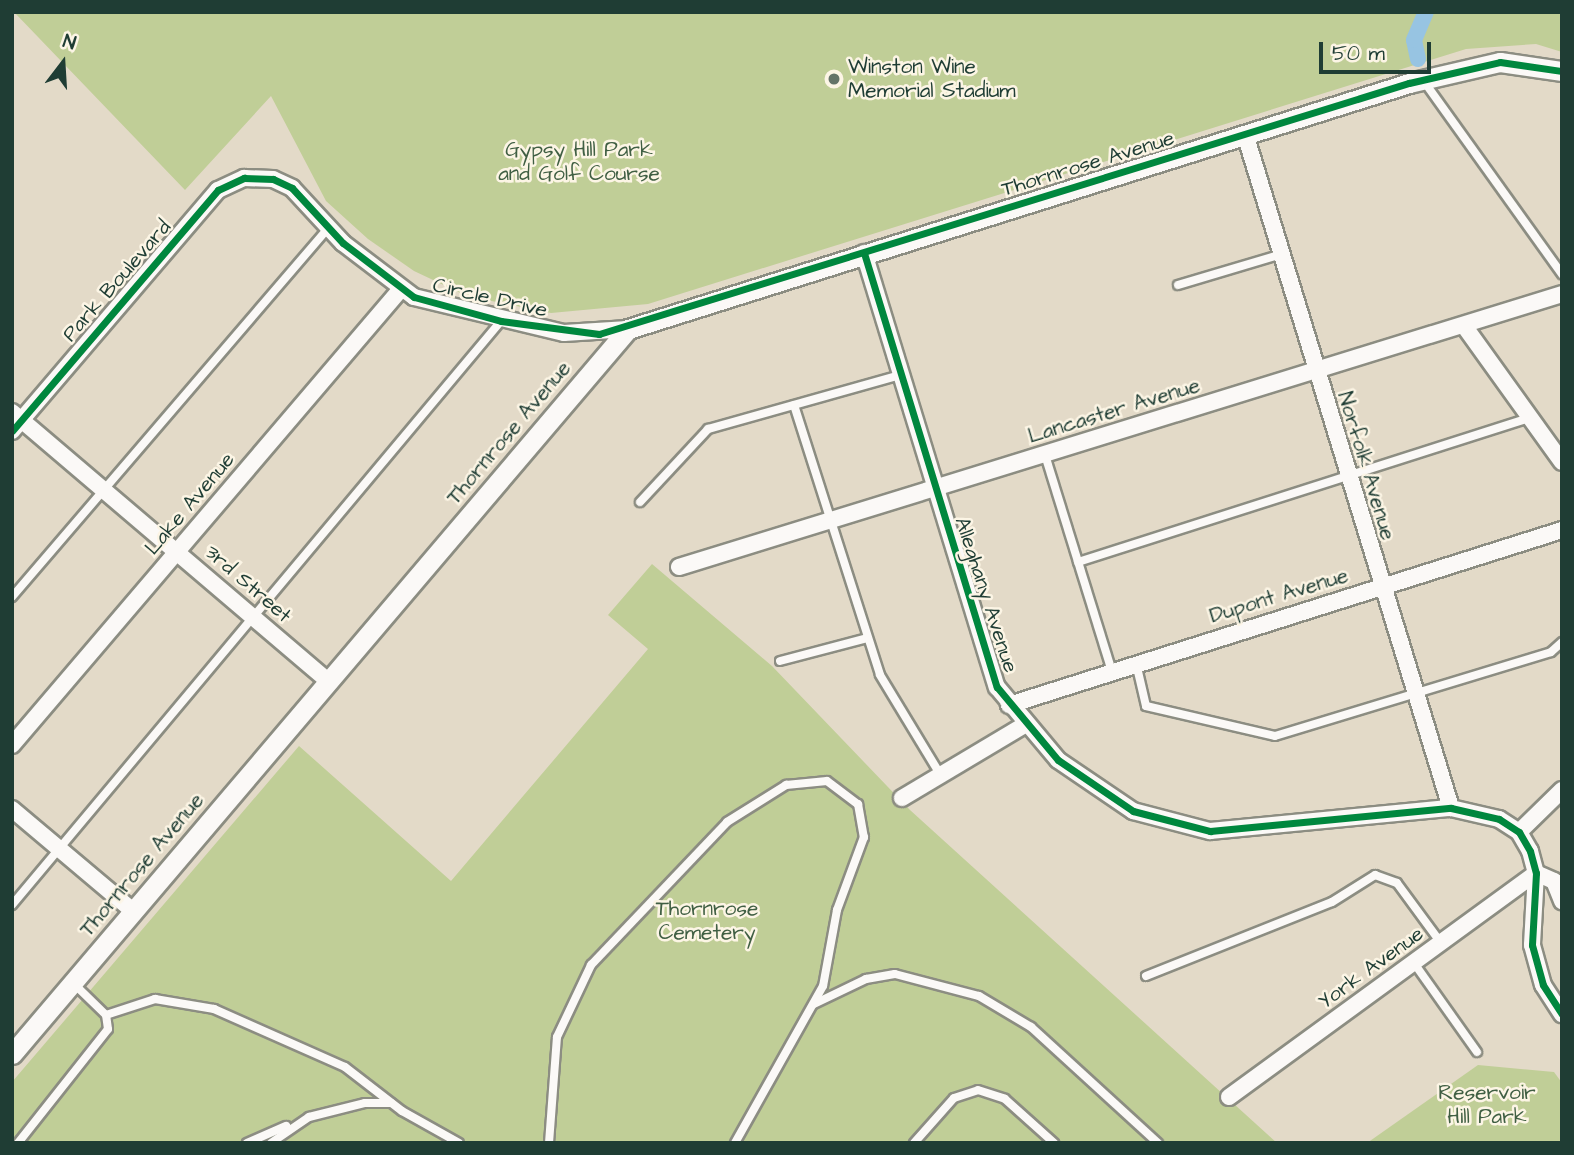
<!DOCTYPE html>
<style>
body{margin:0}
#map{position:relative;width:1574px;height:1155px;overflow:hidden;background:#e3dac8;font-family:"Architects Daughter",sans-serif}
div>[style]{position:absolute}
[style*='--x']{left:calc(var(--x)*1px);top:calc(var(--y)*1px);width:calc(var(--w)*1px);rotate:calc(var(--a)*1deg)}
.green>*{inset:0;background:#c0ce97}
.canal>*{height:16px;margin:-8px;padding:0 8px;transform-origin:8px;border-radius:8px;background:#97c4e2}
.roads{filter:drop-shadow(2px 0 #8c8d82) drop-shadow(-2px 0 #8c8d82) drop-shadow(0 2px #8c8d82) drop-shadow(0 -2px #8c8d82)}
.service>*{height:8px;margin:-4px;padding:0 4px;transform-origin:4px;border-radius:4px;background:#fbf9f7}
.minor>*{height:16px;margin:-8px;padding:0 8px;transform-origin:8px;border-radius:8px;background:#fbf9f7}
.tertiary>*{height:19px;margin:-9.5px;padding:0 9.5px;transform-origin:9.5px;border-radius:9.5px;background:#fbf9f7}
.cycleway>*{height:7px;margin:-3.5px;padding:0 3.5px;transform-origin:3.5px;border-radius:3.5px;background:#00873e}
.dots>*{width:19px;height:19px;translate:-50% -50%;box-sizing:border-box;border:4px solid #fcf5e5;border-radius:50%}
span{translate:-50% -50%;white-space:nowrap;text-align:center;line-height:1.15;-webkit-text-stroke:5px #fcf5e5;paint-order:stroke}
.poi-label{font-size:21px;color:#1f3d34}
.left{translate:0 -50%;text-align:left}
.park-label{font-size:21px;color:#405f43}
.street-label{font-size:21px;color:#1f3d34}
.frame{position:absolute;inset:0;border:14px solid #1f3d34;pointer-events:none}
.north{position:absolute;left:28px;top:28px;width:70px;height:70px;-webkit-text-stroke:5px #fcf5e5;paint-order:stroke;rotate:17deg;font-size:19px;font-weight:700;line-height:28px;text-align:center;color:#1f3d34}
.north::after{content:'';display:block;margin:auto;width:24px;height:32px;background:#1f3d34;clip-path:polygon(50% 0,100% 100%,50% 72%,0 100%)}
.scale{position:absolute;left:1319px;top:42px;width:112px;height:32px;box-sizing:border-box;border:4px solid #1f3d34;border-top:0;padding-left:9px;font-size:21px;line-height:24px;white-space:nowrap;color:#1f3d34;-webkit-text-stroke:5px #fcf5e5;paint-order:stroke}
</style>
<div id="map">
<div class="green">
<i style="clip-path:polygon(14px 12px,1562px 12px,1562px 52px,1536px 44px,1466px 49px,648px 304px,551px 313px,467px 296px,414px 271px,368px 239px,326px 201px,271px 96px,185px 190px)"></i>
<i style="clip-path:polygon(652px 564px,772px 666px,910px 810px,1277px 1143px,12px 1143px,12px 1082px,299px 746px,451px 881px,648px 649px,608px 615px)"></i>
<i style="clip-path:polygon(1478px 1065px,1554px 1072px,1562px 1083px,1562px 1143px,1367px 1143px)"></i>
</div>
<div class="canal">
<i style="--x:1418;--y:59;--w:19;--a:-102"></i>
<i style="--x:1414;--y:40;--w:30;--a:-67"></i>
</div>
<div class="roads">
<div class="service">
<i style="--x:1423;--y:80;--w:239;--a:54.4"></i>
<i style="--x:1178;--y:285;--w:109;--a:-16.6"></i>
<i style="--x:794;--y:405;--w:283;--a:72.3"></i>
<i style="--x:880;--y:675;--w:116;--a:58.8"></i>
<i style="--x:1045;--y:455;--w:226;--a:72.8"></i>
<i style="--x:640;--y:502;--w:100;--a:-47"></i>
<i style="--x:708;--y:429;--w:199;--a:-15.7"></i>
<i style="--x:1078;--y:562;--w:474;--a:-17.7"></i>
<i style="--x:12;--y:597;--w:486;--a:-49.4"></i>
<i style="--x:780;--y:661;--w:90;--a:-14.8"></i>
<i style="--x:1136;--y:663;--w:44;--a:76.9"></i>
<i style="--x:1146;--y:706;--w:132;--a:13.1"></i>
<i style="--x:1275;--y:736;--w:288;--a:-16.9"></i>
<i style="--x:1551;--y:652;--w:15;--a:-42"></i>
<i style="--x:12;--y:905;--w:762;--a:-50.06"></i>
<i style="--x:1414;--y:963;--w:109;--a:54.7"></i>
<i style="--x:1146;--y:976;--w:200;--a:-21.7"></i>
<i style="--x:1332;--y:902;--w:51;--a:-32.1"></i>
<i style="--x:1375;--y:875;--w:23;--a:20"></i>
<i style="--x:1397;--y:883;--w:74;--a:53.7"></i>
<i style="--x:814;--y:1004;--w:58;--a:-25.7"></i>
<i style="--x:866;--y:979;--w:29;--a:-10"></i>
<i style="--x:895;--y:974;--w:87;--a:14.7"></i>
<i style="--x:979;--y:996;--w:61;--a:30.8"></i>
<i style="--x:1031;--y:1027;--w:172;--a:42.4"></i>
<i style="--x:106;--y:1015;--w:52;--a:-18.1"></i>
<i style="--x:155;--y:999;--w:60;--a:9.6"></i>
<i style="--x:214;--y:1009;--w:143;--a:23.9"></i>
<i style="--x:345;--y:1067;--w:72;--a:37.7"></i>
<i style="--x:402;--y:1111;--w:65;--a:29.3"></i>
<i style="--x:18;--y:1143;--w:145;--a:-51.7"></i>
<i style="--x:108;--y:1029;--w:14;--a:-98"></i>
<i style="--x:106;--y:1015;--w:46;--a:-135.9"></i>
<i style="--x:247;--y:1143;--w:43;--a:-23.6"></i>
<i style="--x:271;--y:1143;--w:46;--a:-34.4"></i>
<i style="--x:309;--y:1117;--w:58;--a:-14"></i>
<i style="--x:365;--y:1103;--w:26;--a:0"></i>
<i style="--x:549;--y:1143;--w:106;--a:-85.7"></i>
<i style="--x:557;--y:1037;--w:80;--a:-64.7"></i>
<i style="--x:591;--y:965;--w:197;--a:-46.4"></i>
<i style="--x:727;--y:822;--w:70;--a:-32.1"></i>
<i style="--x:786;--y:785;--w:41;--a:-5.6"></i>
<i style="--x:827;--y:781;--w:39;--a:37"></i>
<i style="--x:858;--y:804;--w:34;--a:80"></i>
<i style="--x:864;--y:837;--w:78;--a:110.3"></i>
<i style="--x:837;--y:910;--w:77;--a:100.4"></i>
<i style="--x:823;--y:986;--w:180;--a:119.3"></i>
<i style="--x:914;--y:1143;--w:60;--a:-48.4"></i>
<i style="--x:954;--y:1098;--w:25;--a:-18"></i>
<i style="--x:978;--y:1090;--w:28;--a:18"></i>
<i style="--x:1005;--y:1099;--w:66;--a:41.9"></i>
</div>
<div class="minor">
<i style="--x:1245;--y:134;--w:705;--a:73"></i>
<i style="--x:864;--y:253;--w:454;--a:73"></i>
<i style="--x:997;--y:687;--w:95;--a:50.1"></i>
<i style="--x:1058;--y:760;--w:91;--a:34.2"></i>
<i style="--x:1133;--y:811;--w:80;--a:14.6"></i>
<i style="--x:1210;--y:831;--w:242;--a:-5.5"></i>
<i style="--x:1451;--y:808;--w:49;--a:12.9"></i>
<i style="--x:1499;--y:819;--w:24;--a:33"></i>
<i style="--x:1519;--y:832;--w:22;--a:60"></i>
<i style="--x:1530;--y:851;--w:23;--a:75"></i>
<i style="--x:1536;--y:873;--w:72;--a:93.2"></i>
<i style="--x:1532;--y:945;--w:41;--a:74.6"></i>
<i style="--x:1543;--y:985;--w:35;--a:57"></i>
<i style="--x:1465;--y:327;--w:166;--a:54.3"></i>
<i style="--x:12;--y:412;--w:415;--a:40.4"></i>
<i style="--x:12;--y:431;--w:317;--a:-49.5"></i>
<i style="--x:218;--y:190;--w:29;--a:-25"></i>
<i style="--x:244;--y:178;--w:29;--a:2"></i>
<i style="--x:273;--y:179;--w:21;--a:25"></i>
<i style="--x:292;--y:188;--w:75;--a:47.2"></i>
<i style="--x:343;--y:243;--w:89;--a:37.3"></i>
<i style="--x:414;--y:297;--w:154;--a:13.5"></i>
<i style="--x:564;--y:333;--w:64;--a:-3.6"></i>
<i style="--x:679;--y:567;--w:924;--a:-17.18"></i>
<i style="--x:1009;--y:705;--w:580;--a:-17.56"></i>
<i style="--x:12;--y:745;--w:598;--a:-49.54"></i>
<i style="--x:902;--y:798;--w:144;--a:-30.8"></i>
<i style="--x:12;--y:809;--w:158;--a:40.1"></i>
<i style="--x:1519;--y:832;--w:60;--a:-44.3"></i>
<i style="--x:1229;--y:1097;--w:380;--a:-36.1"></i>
<i style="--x:1536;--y:873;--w:20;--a:24"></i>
<i style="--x:1554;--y:881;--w:22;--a:68"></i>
</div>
<div class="tertiary">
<i style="--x:12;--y:1054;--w:951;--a:-49.65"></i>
<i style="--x:628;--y:329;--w:819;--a:-17.48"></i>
<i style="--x:1409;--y:83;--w:93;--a:-13"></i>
<i style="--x:1500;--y:62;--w:63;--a:8.3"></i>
</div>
</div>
<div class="cycleway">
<i style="--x:864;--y:253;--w:454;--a:73"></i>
<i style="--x:997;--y:687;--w:95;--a:50.1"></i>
<i style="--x:1058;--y:760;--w:91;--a:34.2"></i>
<i style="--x:1133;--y:811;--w:80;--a:14.6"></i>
<i style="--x:1210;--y:831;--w:242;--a:-5.5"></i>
<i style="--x:1451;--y:808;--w:49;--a:12.9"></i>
<i style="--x:1499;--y:819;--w:24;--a:33"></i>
<i style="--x:1519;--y:832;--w:22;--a:60"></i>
<i style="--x:1530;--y:851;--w:23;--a:75"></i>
<i style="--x:1536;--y:873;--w:72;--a:93.2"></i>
<i style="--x:1532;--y:945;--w:41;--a:74.6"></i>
<i style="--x:1543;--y:985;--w:35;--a:57"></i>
<i style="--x:12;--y:431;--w:317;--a:-49.5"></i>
<i style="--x:218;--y:190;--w:29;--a:-25"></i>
<i style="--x:244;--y:178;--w:29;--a:2"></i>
<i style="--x:273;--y:179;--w:21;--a:25"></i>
<i style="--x:292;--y:188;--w:75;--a:47.2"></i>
<i style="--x:343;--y:243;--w:89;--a:37.3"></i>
<i style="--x:414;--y:297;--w:90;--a:15.4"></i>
<i style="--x:501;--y:321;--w:99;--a:7.6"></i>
<i style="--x:599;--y:334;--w:848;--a:-17.22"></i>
<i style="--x:1409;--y:83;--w:93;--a:-13"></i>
<i style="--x:1500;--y:62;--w:63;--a:8.3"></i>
</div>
<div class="dots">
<i style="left:834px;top:79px;background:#647468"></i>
</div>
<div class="poi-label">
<span class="left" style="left:848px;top:79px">Winston Wine<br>Memorial Stadium</span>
</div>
<div class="park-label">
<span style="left:579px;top:162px">Gypsy Hill Park<br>and Golf Course</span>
<span style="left:707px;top:921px">Thornrose<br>Cemetery</span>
<span style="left:1487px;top:1105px">Reservoir<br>Hill Park</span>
</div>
<div class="street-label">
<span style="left:1088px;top:164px;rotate:-17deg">Thornrose Avenue</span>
<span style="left:117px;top:281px;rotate:-49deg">Park Boulevard</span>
<span style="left:490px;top:298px;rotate:13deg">Circle Drive</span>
<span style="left:1114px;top:411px;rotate:-17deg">Lancaster Avenue</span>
<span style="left:509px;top:433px;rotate:-50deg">Thornrose Avenue</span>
<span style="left:1366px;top:466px;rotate:73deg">Norfolk Avenue</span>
<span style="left:190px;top:504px;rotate:-50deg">Lake Avenue</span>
<span style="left:248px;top:584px;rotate:41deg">3rd Street</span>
<span style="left:986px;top:595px;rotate:72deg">Alleghany Avenue</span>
<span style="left:1279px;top:596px;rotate:-17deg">Dupont Avenue</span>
<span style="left:142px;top:865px;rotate:-50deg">Thornrose Avenue</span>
<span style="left:1371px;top:968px;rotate:-36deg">York Avenue</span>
</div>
<div class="frame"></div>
<div class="north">N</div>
<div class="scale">50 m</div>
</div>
